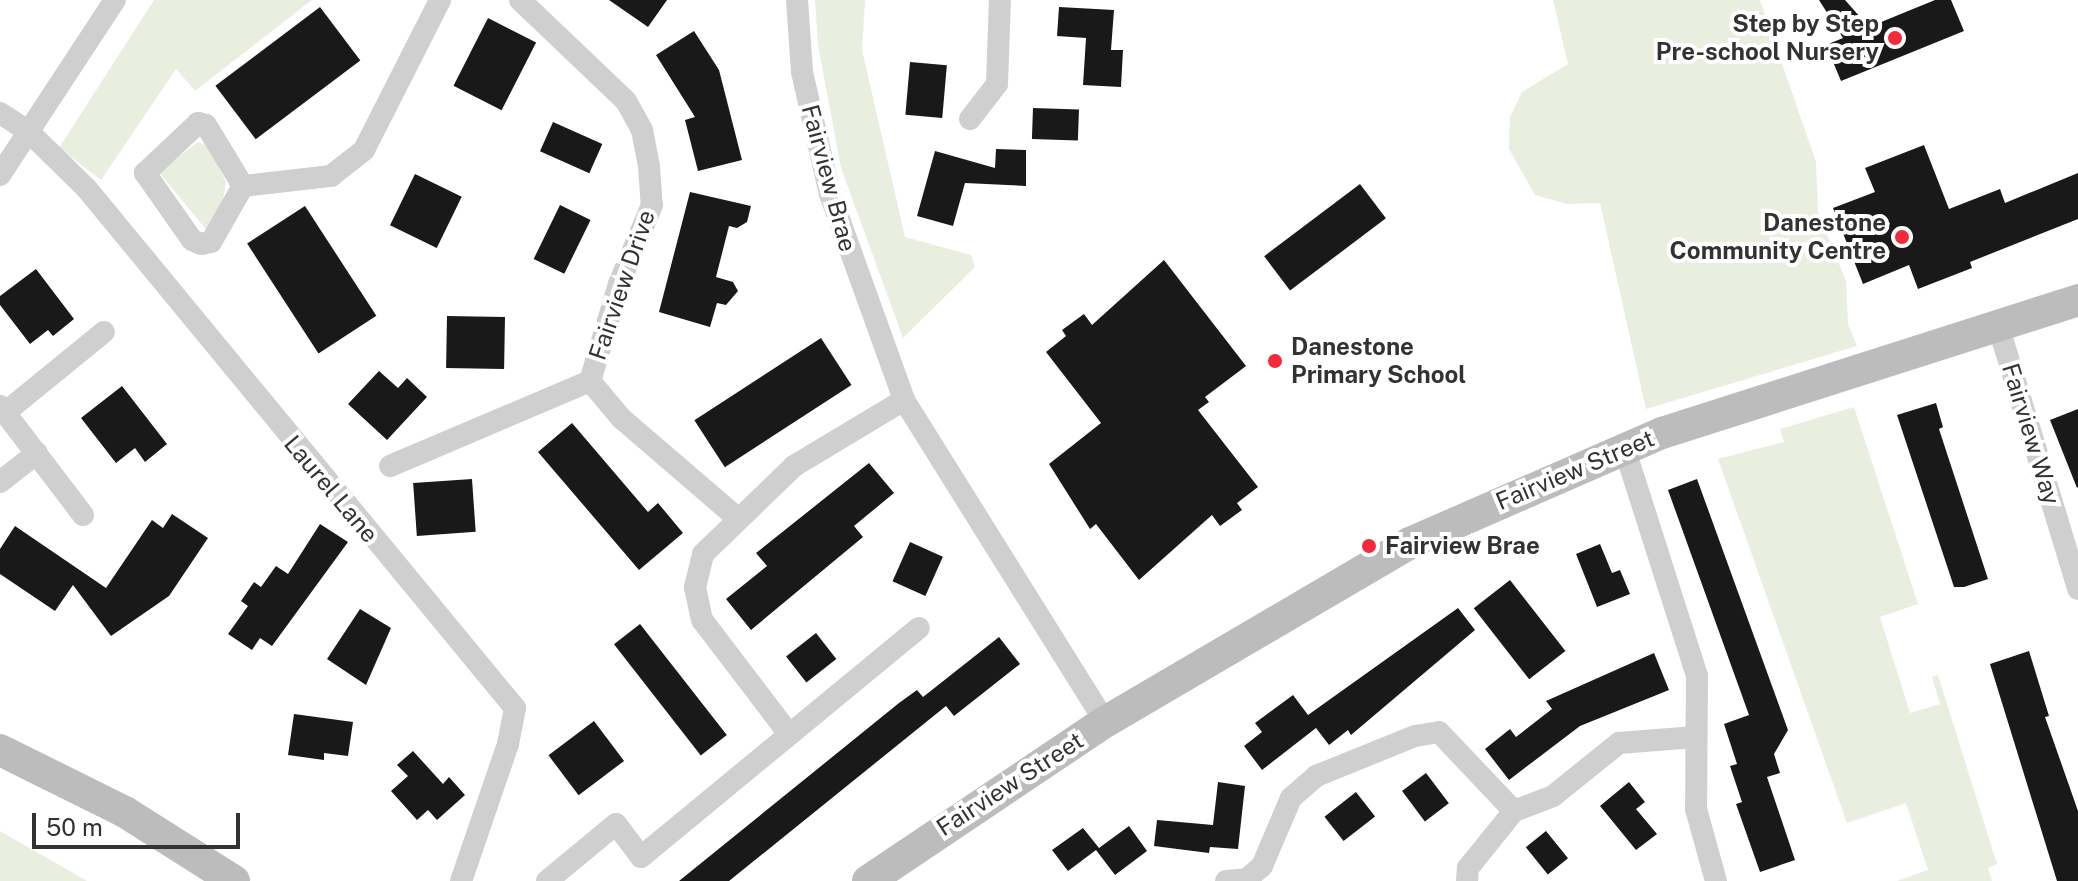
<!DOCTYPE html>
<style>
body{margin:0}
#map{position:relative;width:2078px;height:881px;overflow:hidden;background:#fff;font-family:"Public Sans",sans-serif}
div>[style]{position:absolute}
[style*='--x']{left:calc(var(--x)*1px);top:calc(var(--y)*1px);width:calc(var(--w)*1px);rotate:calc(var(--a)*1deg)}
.green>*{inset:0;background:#e8efdf}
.building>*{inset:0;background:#191919;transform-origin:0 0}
.street>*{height:22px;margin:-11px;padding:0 11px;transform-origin:11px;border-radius:11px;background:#cfcfcf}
.secondary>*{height:32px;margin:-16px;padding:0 16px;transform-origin:16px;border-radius:16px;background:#bcbcbc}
.dots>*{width:22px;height:22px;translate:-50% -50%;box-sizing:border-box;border:4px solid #fff;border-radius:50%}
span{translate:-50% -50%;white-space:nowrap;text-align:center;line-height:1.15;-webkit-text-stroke:8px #fff;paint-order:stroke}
.poi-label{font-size:24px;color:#323232;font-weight:700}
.right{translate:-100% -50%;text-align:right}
.left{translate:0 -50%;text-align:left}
.street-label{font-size:24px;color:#323232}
.scale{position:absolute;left:32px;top:813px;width:208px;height:36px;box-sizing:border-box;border:4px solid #323232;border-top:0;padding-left:10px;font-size:24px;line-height:28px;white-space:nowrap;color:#323232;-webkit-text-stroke:6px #fff;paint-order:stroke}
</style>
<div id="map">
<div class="green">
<i style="clip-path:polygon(154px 0,312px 0,195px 91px,176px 69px,101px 180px,59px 148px)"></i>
<i style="clip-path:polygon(815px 0,865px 0,862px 50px,905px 237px,971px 255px,975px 267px,903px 338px,841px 168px,818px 45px)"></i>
<i style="clip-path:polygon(1553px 0,1760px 0,1816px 162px,1818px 212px,1846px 281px,1848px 324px,1857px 346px,1646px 409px,1600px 203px,1567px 204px,1535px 195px,1509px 149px,1510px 117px,1522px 92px,1568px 64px)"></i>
<i style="clip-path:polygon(198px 142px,208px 146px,226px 182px,222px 206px,208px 232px,159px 172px)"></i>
<i style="clip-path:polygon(1854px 407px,1918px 604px,1880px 617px,1910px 713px,1940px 704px,1932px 677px,1938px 675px,1997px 864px,1988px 868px,1992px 881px,1897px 881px,1928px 870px,1906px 803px,1847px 823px,1718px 459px,1784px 442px,1780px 429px)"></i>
<i style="clip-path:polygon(0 831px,87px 881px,0 881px)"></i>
</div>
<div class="building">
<i style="clip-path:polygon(609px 0,667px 0,648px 27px)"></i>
<i style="clip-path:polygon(1819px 0,1845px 0,1869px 27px,1935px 0,1951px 0,1964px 31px,1841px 81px,1826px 45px,1843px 38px)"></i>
<i style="left:320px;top:7px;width:67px;height:131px;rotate:53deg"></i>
<i style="clip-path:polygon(1059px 7px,1114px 10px,1111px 50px,1123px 50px,1121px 87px,1083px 85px,1086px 38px,1057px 36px)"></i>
<i style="left:488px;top:18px;width:54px;height:76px;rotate:27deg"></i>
<i style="clip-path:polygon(694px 31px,719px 70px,742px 160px,698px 171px,685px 120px,695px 117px,656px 55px)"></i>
<i style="left:910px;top:62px;width:37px;height:53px;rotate:5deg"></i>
<i style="left:1033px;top:108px;width:46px;height:31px;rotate:2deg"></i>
<i style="left:553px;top:122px;width:54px;height:32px;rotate:24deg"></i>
<i style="clip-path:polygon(1924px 145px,1949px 209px,2000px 189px,2005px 203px,2078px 173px,2078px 219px,1970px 262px,1972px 268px,1918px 289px,1909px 265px,1863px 284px,1833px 208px,1875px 192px,1865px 168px)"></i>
<i style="clip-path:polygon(996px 149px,1026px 150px,1026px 186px,965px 183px,953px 226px,917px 216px,935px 151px,995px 168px)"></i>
<i style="left:415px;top:174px;width:52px;height:57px;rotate:26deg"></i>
<i style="left:1360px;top:184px;width:43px;height:120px;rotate:53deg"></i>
<i style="clip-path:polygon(690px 192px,751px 206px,747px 222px,737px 228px,729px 226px,716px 277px,733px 282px,738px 291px,726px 305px,717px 303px,710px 327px,659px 312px)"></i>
<i style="left:560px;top:205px;width:34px;height:60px;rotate:26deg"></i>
<i style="left:305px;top:206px;width:131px;height:69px;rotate:57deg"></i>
<i style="clip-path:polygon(1164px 260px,1246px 366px,1205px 397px,1209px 402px,1198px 410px,1258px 487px,1237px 503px,1242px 510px,1220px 526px,1212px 515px,1139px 580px,1096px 524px,1090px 529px,1049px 464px,1101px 423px,1046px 352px,1066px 336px,1062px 330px,1084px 314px,1092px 325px)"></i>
<i style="clip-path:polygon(36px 269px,74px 319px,53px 336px,48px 330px,30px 344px,0 305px,0 296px)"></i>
<i style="left:447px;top:316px;width:58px;height:52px;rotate:1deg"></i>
<i style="left:821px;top:338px;width:56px;height:151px;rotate:57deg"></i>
<i style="clip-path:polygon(379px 371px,398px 388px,407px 378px,427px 397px,387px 440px,348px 404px)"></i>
<i style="clip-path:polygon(122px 386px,167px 444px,145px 462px,135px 448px,116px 463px,81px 418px)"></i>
<i style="clip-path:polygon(1936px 403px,1943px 427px,1939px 429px,1988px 579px,1964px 587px,1954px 587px,1897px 415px)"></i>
<i style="clip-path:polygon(2078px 409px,2078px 487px,2077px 488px,2050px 420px)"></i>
<i style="clip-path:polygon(572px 423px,648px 512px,658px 503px,683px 533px,639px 570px,538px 452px)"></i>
<i style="clip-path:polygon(869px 463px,894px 493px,854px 526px,863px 537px,751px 630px,726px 599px,767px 566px,756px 553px)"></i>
<i style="left:472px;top:479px;width:53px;height:59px;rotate:86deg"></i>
<i style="clip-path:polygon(1697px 479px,1788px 730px,1774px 754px,1780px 773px,1767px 777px,1795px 860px,1760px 872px,1736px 804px,1742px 802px,1730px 766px,1737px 764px,1724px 724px,1749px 715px,1668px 490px)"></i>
<i style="clip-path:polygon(172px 514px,208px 538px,169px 596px,111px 636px,73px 585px,55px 611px,0 574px,0 549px,15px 526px,106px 588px,152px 520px,163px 528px)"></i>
<i style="clip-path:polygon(320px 524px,348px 542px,272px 646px,260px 638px,252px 650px,228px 634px,248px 606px,241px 601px,254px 582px,261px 587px,276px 566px,288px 574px)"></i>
<i style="left:910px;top:542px;width:36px;height:43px;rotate:24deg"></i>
<i style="clip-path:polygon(1600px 544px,1612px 573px,1620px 570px,1630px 594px,1597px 607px,1576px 554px)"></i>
<i style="left:1510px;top:580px;width:90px;height:46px;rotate:52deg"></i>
<i style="clip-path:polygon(1458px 608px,1475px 630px,1351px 735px,1348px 730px,1329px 745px,1316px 728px,1262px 770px,1244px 746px,1262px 732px,1255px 723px,1293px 695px,1308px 715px)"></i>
<i style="clip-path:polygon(360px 609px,391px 628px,366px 685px,327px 659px)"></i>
<i style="left:640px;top:624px;width:141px;height:33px;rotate:52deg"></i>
<i style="left:816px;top:633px;width:33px;height:38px;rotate:52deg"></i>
<i style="clip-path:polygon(999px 637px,1020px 664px,954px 716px,946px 706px,729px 881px,679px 881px,899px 703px,917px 690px,923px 697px)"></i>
<i style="clip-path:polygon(2029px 651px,2049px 716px,2045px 717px,2078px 811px,2078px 881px,2057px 881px,1990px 664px)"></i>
<i style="clip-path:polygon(1654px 653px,1669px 690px,1580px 726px,1509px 780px,1485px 749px,1510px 729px,1516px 737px,1552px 709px,1546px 701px)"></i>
<i style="clip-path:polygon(294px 714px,353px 722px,348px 756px,324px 753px,324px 760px,288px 755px)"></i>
<i style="left:594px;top:721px;width:50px;height:57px;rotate:53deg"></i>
<i style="clip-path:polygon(413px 751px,443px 784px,449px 777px,465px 795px,437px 820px,428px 810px,417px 820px,391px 791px,408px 776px,397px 765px)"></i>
<i style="left:1426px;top:773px;width:38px;height:30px;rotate:53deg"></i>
<i style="clip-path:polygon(1218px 782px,1245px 786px,1238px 849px,1210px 847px,1209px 853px,1154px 846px,1157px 820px,1213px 825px)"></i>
<i style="clip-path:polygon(1629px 782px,1645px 802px,1636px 809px,1657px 834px,1636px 850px,1600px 806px)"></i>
<i style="left:1356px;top:792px;width:31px;height:40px;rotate:52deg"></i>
<i style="clip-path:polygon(1129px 826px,1147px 851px,1115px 875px,1096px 850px,1068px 871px,1052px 850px,1083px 828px,1099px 848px)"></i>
<i style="left:1546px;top:831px;width:35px;height:26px;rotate:51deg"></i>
</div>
<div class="street">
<i style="--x:520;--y:0;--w:146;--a:43.6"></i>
<i style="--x:626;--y:101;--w:33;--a:61"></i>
<i style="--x:642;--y:130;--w:37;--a:79"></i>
<i style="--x:649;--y:166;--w:39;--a:86"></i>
<i style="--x:652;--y:205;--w:86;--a:112.7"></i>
<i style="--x:619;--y:284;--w:101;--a:106.6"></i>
<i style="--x:590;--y:381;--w:48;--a:50"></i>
<i style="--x:621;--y:418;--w:152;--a:40.7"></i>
<i style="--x:797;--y:0;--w:72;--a:86"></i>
<i style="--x:802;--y:72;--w:125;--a:77.1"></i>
<i style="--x:830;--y:194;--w:219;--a:70.2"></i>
<i style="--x:904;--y:400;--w:380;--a:58"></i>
<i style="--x:0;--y:113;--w:35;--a:33"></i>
<i style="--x:29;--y:132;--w:81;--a:44.5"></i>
<i style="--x:87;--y:189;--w:673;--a:50.49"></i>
<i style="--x:515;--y:708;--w:37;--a:101"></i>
<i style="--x:508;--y:744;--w:145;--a:108.9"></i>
<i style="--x:970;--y:119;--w:44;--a:-52.4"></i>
<i style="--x:997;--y:84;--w:84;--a:-88"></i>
<i style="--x:198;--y:123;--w:8;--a:14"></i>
<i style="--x:206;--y:125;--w:71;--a:58.8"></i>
<i style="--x:243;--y:186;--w:64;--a:119.7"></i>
<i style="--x:211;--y:242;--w:10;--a:169"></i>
<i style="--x:201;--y:244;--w:10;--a:-156"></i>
<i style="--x:192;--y:240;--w:82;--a:-125"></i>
<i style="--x:145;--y:173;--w:73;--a:-43.3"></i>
<i style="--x:0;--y:175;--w:209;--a:-56.7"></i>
<i style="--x:243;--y:186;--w:89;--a:-6.5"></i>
<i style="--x:331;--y:176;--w:42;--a:-38.2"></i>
<i style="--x:364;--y:150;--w:168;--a:-63.1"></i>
<i style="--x:1998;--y:325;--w:276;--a:73.1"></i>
<i style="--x:0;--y:406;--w:137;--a:52.7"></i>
<i style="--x:7;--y:411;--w:125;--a:-39.2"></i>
<i style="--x:1624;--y:447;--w:240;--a:72.3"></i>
<i style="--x:1697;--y:676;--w:133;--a:90.4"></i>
<i style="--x:1696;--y:809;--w:75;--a:74.5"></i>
<i style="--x:390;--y:466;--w:217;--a:-23"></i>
<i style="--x:0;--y:482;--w:47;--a:-38.1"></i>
<i style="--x:789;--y:734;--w:143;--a:-127.3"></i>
<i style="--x:702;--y:620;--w:34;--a:-102"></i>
<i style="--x:695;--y:587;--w:34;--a:-76"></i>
<i style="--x:703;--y:554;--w:127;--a:-44"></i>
<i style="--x:794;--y:466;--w:128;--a:-31"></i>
<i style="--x:547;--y:881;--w:89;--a:-39.6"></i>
<i style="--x:616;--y:824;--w:41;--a:52.9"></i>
<i style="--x:641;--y:857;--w:360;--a:-39.5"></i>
<i style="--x:1226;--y:881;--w:21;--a:-5"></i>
<i style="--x:1247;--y:879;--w:20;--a:-41"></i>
<i style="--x:1262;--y:866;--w:74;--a:-66.9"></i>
<i style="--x:1291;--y:798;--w:33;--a:-41"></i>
<i style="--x:1316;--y:776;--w:107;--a:-22"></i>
<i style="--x:1415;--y:736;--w:24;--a:-9"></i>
<i style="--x:1439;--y:732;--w:109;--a:46.5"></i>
<i style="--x:1467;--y:881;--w:13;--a:-86"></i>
<i style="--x:1468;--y:868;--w:73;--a:-51.1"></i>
<i style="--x:1514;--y:811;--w:42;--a:-21"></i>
<i style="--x:1553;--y:796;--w:85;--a:-38.8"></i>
<i style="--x:1619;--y:743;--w:76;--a:-4.5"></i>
</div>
<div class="secondary">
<i style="--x:0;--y:750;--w:140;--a:26.4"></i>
<i style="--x:125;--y:812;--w:129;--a:32.3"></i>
<i style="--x:868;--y:881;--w:285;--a:-33.9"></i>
<i style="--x:1105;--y:722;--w:354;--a:-30.4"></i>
<i style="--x:1410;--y:543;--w:275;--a:-23.6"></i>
<i style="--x:1662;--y:433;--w:437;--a:-17.7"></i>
</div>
<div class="dots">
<i style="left:1895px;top:38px;background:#f32a3a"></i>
<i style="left:1902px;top:237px;background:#f32a3a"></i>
<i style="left:1275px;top:361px;background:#f32a3a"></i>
<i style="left:1369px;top:546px;background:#f32a3a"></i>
</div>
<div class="poi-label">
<span class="right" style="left:1879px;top:38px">Step by Step<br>Pre-school Nursery</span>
<span class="right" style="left:1886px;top:237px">Danestone<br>Community Centre</span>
<span class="left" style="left:1291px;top:361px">Danestone<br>Primary School</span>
<span class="left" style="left:1385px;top:546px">Fairview Brae</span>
</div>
<div class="street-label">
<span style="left:829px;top:178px;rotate:75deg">Fairview Brae</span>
<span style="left:622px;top:285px;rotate:-71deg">Fairview Drive</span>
<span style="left:2031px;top:434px;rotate:73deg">Fairview Way</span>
<span style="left:1575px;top:470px;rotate:-23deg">Fairview Street</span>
<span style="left:331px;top:489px;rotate:50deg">Laurel Lane</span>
<span style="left:1010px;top:784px;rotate:-33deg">Fairview Street</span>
</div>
<div class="scale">50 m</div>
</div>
